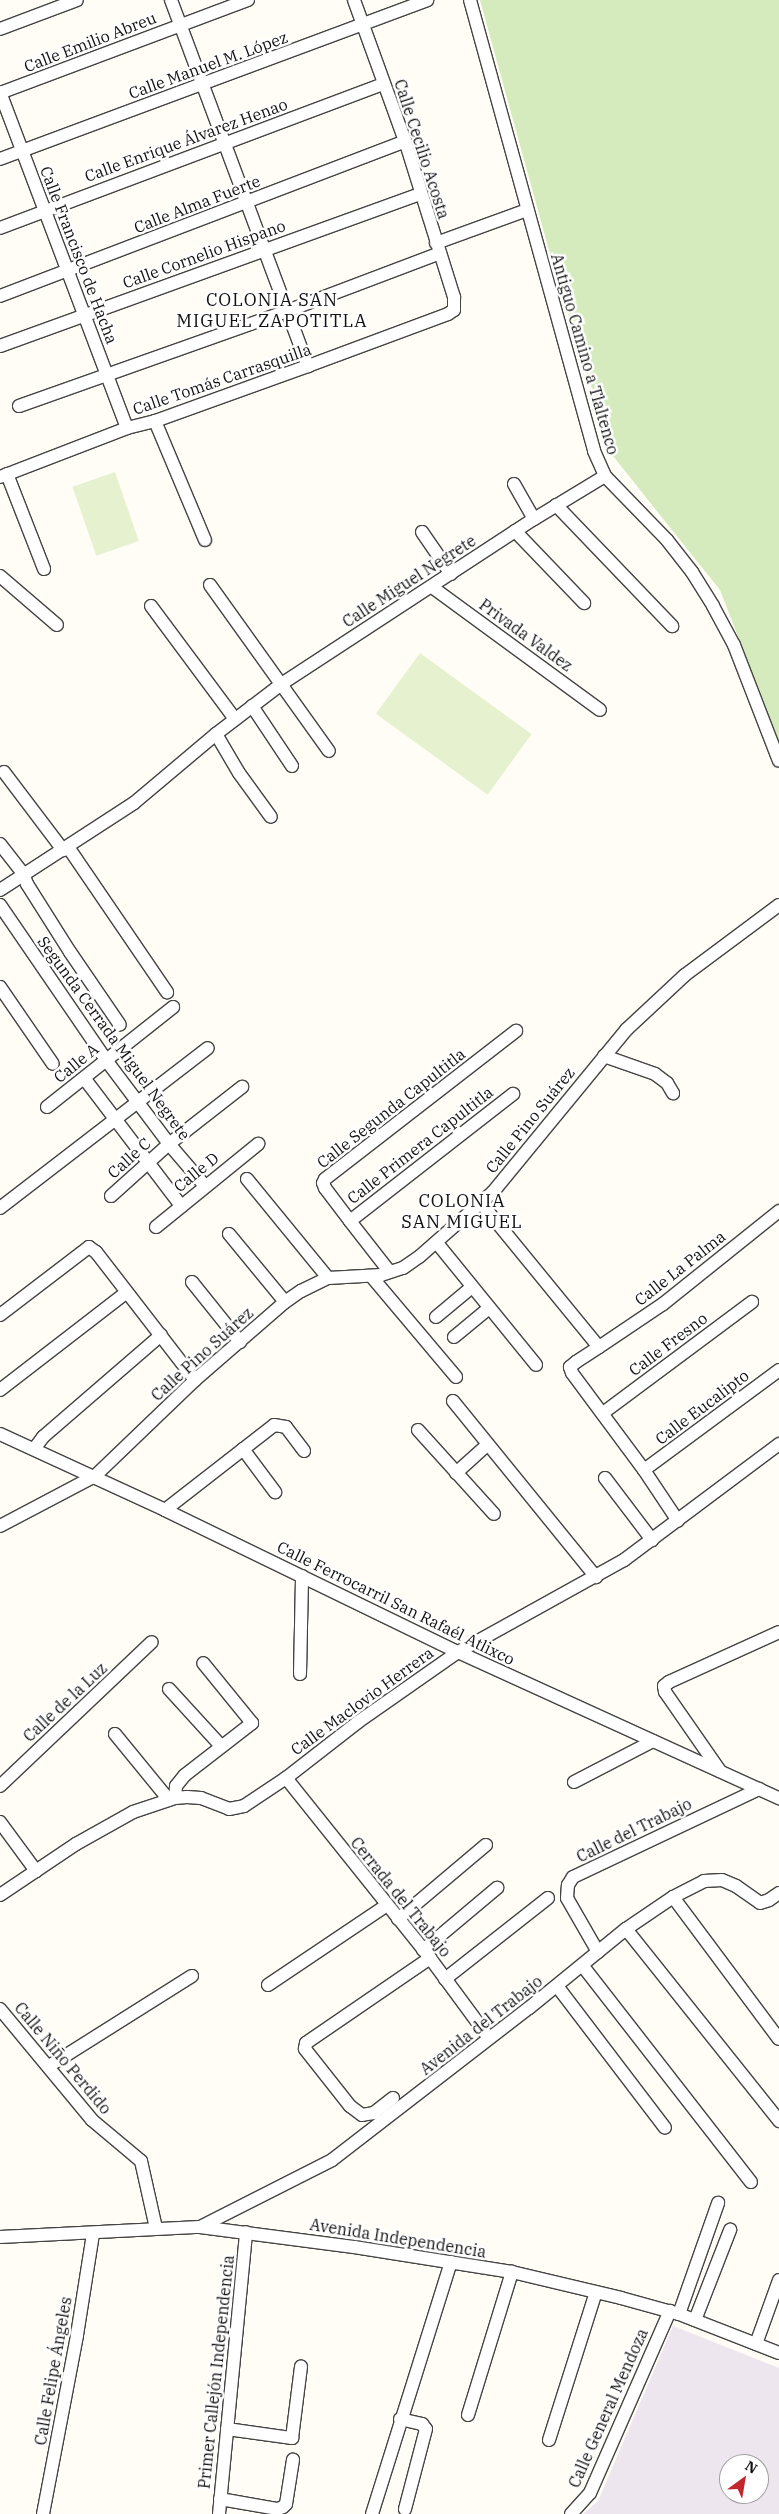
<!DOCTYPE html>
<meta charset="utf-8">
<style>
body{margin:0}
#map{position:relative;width:779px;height:2514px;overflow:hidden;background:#fffdf5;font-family:"IBM Plex Serif",serif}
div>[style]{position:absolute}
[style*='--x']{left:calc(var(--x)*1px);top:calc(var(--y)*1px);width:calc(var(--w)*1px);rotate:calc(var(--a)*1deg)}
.industrial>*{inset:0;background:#eee6ef}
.green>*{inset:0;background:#d5ebbd}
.pitch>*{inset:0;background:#e6f2cf;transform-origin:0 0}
.roads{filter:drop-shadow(1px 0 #444) drop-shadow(-1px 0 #444) drop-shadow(0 1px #444) drop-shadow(0 -1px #444)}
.minor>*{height:12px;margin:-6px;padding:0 6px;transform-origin:6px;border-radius:6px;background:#fff}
span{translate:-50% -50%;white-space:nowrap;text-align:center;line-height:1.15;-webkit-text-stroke:5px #fff;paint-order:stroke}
.street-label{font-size:16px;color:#111}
.neighbourhood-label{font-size:18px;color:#111;letter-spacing:1px}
.north{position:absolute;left:719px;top:2454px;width:50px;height:50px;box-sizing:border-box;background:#fff;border:1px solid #a0a0a0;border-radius:50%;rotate:32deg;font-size:14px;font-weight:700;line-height:20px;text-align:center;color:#111}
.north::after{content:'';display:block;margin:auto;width:18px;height:22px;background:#c4262e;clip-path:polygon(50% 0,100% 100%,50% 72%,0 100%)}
</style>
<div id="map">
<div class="industrial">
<i style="clip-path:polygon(evenodd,673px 2326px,779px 2368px,779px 2514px,583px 2514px,598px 2501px,673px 2326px,729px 2464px,759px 2464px,759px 2494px,729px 2494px,729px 2464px)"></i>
</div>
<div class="green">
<i style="clip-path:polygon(480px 0,779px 0,779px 742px,720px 590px,613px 456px,555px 272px)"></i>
</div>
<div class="pitch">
<i style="left:115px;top:472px;width:73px;height:45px;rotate:71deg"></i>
<i style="left:420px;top:653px;width:138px;height:75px;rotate:36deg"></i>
</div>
<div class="roads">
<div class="minor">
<i style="--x:171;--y:0;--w:391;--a:69.5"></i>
<i style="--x:470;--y:0;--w:468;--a:74.6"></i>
<i style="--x:594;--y:451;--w:27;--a:66"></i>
<i style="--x:605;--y:476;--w:89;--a:45.9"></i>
<i style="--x:667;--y:540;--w:41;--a:52"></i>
<i style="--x:692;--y:572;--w:40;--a:58"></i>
<i style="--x:713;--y:606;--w:44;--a:61.7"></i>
<i style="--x:734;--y:645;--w:124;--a:68.8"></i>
<i style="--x:0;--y:29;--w:82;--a:-20.6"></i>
<i style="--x:0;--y:92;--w:359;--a:69.3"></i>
<i style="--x:0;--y:93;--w:265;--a:-20.6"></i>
<i style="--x:0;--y:159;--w:456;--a:-20.4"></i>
<i style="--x:0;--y:228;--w:410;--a:-20.6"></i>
<i style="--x:436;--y:243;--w:97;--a:-19.9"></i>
<i style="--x:0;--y:296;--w:434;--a:-20.9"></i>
<i style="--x:0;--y:346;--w:447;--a:-19.9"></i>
<i style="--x:19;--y:406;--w:284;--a:-19.5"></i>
<i style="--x:287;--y:311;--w:161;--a:-20.7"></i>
<i style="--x:155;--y:421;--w:129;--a:67.2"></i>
<i style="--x:7;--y:474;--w:102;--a:68.7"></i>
<i style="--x:0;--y:477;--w:136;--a:-21.1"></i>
<i style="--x:127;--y:428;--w:29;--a:-14"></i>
<i style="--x:155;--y:421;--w:163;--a:-19.8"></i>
<i style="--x:308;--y:366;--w:149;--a:-20.4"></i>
<i style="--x:448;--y:314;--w:7;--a:-34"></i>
<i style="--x:454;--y:310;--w:13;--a:-90"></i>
<i style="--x:454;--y:297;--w:164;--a:-107.4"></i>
<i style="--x:405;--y:141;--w:150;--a:-109.9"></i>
<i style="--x:514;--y:484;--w:40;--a:60.3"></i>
<i style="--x:556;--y:505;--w:168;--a:46.2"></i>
<i style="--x:515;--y:531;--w:100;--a:46.2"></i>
<i style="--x:422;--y:532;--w:51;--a:55.4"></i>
<i style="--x:0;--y:576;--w:75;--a:40.7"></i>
<i style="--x:210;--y:585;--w:204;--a:54.4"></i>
<i style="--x:432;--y:587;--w:208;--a:36.2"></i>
<i style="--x:151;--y:606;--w:141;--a:53.4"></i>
<i style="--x:252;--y:706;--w:72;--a:56.3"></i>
<i style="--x:216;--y:734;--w:45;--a:59.5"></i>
<i style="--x:239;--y:773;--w:54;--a:54"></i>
<i style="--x:4;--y:772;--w:98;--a:52.9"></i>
<i style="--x:0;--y:844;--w:37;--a:52"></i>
<i style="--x:23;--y:873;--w:12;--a:70"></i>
<i style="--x:27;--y:884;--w:80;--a:57.7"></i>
<i style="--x:70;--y:952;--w:88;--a:55.6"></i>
<i style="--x:68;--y:847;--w:176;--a:55.7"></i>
<i style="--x:0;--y:890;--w:160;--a:-33"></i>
<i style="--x:134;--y:803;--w:107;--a:-40.1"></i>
<i style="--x:216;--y:734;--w:84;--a:-37.3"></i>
<i style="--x:283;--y:683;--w:300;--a:-33.2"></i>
<i style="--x:534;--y:519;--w:83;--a:-31.2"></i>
<i style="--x:0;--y:905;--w:188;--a:55.6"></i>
<i style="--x:106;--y:1060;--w:105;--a:53.1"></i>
<i style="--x:169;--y:1144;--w:55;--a:49.4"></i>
<i style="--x:0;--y:987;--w:93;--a:55.5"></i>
<i style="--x:604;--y:1056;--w:54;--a:19.4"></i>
<i style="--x:655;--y:1074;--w:15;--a:37"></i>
<i style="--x:667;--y:1083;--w:12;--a:59"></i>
<i style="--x:84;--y:1078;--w:161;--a:52.8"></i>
<i style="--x:47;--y:1107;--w:161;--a:-38.4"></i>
<i style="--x:247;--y:1179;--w:128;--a:50.7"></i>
<i style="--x:111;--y:1196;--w:78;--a:-41.9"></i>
<i style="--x:169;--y:1144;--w:93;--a:-38"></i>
<i style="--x:481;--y:1203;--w:186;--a:50.7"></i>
<i style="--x:599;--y:1347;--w:27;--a:147"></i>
<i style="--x:576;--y:1362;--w:8;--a:140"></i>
<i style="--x:570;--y:1367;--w:6;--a:72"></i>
<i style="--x:572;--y:1373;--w:121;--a:53.4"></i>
<i style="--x:644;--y:1470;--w:61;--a:56.3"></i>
<i style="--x:0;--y:1208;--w:262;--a:-37.6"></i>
<i style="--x:350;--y:1221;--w:41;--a:-127.1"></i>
<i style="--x:325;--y:1188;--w:5;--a:-112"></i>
<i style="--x:323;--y:1183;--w:4;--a:-63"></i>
<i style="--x:325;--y:1179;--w:242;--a:-37.8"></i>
<i style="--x:156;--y:1227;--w:132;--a:-39.1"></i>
<i style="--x:229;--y:1234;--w:88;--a:50.5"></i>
<i style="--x:437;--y:1243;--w:157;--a:50.9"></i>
<i style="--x:389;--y:1271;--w:63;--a:-128"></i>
<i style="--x:350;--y:1221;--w:207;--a:-37.9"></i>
<i style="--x:371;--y:1276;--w:132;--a:49.9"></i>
<i style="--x:192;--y:1282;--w:77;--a:51.3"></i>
<i style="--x:0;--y:1315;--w:112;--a:-37.4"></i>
<i style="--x:89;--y:1247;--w:9;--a:36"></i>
<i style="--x:96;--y:1252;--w:162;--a:52.3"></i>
<i style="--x:436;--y:1317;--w:47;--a:-39.8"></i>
<i style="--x:454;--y:1337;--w:45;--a:-39.6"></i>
<i style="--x:599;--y:1347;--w:77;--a:-33.9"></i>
<i style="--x:663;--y:1304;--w:149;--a:-38.7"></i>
<i style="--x:0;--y:1390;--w:160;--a:-37.7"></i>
<i style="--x:453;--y:1401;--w:227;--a:50.9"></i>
<i style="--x:603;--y:1413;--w:186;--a:-36.7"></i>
<i style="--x:418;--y:1430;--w:113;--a:47.9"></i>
<i style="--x:0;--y:1434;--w:182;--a:24.7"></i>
<i style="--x:165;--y:1510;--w:326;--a:25.9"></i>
<i style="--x:458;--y:1652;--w:353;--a:24.5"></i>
<i style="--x:34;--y:1449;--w:15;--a:-53"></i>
<i style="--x:43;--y:1437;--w:156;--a:-40.8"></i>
<i style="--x:243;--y:1449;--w:54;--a:53.3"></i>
<i style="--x:644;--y:1470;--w:168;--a:-36.5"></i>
<i style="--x:456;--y:1473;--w:42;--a:-42.1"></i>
<i style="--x:605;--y:1478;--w:78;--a:52.8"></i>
<i style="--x:165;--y:1510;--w:138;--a:-37.9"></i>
<i style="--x:274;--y:1425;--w:12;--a:9"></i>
<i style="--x:286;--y:1427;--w:30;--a:53"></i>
<i style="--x:0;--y:1526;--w:107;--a:-27.8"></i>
<i style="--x:95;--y:1476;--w:139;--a:-43.8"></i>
<i style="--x:195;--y:1380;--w:119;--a:-40.9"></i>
<i style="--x:285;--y:1302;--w:19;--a:-35"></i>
<i style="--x:301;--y:1291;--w:30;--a:-26"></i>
<i style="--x:328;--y:1278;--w:53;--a:-3.2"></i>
<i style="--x:381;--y:1275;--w:23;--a:-18"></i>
<i style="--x:403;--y:1268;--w:19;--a:-35"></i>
<i style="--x:419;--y:1257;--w:98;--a:-41.3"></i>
<i style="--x:493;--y:1192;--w:210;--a:-50.6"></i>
<i style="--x:626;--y:1030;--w:81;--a:-43"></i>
<i style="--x:685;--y:975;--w:117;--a:-36.7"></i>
<i style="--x:300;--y:1674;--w:98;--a:-88.8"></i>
<i style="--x:169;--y:1689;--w:77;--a:47.6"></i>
<i style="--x:115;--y:1734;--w:85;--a:50.7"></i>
<i style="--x:720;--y:1771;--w:96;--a:-124.8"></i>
<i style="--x:665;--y:1692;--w:6;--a:-99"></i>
<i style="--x:664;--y:1686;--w:6;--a:-39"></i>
<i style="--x:669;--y:1682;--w:121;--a:-24.4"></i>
<i style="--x:286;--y:1778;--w:231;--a:51.3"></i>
<i style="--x:430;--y:1958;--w:99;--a:53.6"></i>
<i style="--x:574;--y:1782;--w:89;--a:-27.4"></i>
<i style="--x:0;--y:1786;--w:209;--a:-43.5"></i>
<i style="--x:175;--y:1798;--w:12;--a:-85"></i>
<i style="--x:176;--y:1786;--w:14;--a:-51"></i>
<i style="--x:185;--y:1775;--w:85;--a:-37.8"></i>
<i style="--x:252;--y:1723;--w:77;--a:-129.2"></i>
<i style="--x:0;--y:1822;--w:61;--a:53.7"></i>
<i style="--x:0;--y:1895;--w:92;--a:-33.9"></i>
<i style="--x:76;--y:1844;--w:65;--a:-29.3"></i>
<i style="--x:133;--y:1812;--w:44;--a:-18.4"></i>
<i style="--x:175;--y:1798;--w:12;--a:-5"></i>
<i style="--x:187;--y:1797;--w:14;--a:4"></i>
<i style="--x:201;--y:1798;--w:30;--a:21"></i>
<i style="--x:229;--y:1809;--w:15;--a:-11"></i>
<i style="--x:244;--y:1806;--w:50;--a:-33.7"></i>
<i style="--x:286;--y:1778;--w:91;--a:-37.9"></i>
<i style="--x:358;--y:1722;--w:122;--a:-35"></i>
<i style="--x:458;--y:1652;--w:190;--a:-29"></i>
<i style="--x:624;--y:1560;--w:194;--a:-36.8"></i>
<i style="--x:673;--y:1897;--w:177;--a:53.3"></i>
<i style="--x:398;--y:1919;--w:115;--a:-40.1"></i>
<i style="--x:626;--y:1929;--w:246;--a:51.4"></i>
<i style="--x:423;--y:1950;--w:97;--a:-40"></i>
<i style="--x:598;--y:1952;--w:62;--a:-119.9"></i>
<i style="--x:567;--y:1898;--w:13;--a:-86"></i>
<i style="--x:568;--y:1885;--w:9;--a:-58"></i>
<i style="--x:573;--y:1877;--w:206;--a:-25.3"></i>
<i style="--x:582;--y:1965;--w:275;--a:52.1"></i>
<i style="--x:445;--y:1979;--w:131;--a:-38.2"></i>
<i style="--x:268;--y:1985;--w:143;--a:-33.9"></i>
<i style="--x:557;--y:1986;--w:178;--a:52.7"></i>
<i style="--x:0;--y:2009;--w:144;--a:50.3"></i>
<i style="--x:92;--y:2120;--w:64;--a:39.9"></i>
<i style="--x:141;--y:2161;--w:69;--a:77.4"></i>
<i style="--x:49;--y:2066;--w:169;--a:-32.2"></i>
<i style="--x:393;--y:2098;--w:24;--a:142"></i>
<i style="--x:374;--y:2113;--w:12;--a:171"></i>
<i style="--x:362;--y:2115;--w:15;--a:-143"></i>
<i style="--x:350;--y:2106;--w:73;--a:-128.3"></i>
<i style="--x:305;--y:2049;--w:6;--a:-81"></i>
<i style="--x:306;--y:2043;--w:150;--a:-34.4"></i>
<i style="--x:200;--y:2227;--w:148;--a:-26.9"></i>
<i style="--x:332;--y:2160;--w:249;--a:-37.7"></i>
<i style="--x:529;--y:2008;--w:125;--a:-39.2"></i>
<i style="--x:626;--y:1929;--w:57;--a:-34.2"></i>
<i style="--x:673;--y:1897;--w:35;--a:-27"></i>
<i style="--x:704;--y:1881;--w:18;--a:-3"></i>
<i style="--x:722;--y:1880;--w:15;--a:23"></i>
<i style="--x:736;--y:1886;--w:29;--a:35"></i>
<i style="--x:760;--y:1903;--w:9;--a:-18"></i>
<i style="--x:769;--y:1900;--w:12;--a:-35"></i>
<i style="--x:0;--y:2237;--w:200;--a:-2.9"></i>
<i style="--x:200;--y:2227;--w:155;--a:7.4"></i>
<i style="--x:354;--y:2247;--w:160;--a:9"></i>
<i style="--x:512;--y:2272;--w:112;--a:13.4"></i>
<i style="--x:621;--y:2298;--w:60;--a:15.4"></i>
<i style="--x:679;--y:2314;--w:107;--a:21.3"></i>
<i style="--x:679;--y:2314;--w:118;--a:-70.6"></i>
<i style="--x:695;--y:2320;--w:97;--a:-68.7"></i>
<i style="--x:756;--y:2344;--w:68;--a:-70.2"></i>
<i style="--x:468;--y:2415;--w:150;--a:-72.9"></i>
<i style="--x:400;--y:2419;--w:23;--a:13"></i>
<i style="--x:422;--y:2424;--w:6;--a:51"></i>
<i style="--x:426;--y:2429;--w:83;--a:104.7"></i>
<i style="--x:227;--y:2429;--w:66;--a:7.9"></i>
<i style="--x:292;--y:2438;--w:72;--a:-82.8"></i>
<i style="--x:549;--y:2440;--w:155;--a:-72.4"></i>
<i style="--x:220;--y:2499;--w:59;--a:9.8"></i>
<i style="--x:278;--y:2509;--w:5;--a:-22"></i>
<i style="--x:283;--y:2507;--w:4;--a:-45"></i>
<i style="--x:286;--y:2504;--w:45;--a:-81"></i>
<i style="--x:43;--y:2514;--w:182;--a:-79.2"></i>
<i style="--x:77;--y:2335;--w:102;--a:-81"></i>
<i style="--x:219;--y:2514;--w:283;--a:-84.5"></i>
<i style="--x:372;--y:2514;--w:264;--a:-72.6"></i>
<i style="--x:571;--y:2514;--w:28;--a:-48"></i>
<i style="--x:590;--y:2493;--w:199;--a:-66.3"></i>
</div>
</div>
<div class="street-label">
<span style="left:90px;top:42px;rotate:-21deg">Calle Emilio Abreu</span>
<span style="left:208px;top:65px;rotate:-20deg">Calle Manuel M. López</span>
<span style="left:186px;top:140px;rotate:-20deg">Calle Enrique Álvarez Henao</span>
<span style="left:422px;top:149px;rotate:72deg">Calle Cecilio Acosta</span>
<span style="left:197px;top:204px;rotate:-21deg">Calle Alma Fuerte</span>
<span style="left:204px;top:254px;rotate:-20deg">Calle Cornelio Hispano</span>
<span style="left:79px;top:255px;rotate:69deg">Calle Francisco de Hacha</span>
<span style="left:585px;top:354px;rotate:74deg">Antiguo Camino a Tlaltenco</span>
<span style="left:222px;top:379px;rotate:-19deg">Calle Tomás Carrasquilla</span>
<span style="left:409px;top:581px;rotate:-33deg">Calle Miguel Negrete</span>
<span style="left:526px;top:635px;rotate:36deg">Privada Valdez</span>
<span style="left:114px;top:1038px;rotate:54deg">Segunda Cerrada Miguel Negrete</span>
<span style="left:76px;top:1063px;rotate:-39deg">Calle A</span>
<span style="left:391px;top:1108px;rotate:-38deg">Calle Segunda Capultitla</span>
<span style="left:530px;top:1120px;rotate:-51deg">Calle Pino Suárez</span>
<span style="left:420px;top:1145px;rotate:-38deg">Calle Primera Capultitla</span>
<span style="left:129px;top:1158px;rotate:-42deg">Calle C</span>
<span style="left:196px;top:1172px;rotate:-39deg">Calle D</span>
<span style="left:680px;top:1268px;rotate:-38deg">Calle La Palma</span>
<span style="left:668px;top:1344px;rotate:-37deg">Calle Fresno</span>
<span style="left:202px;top:1354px;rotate:-42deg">Calle Pino Suárez</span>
<span style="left:702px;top:1407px;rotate:-37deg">Calle Eucalipto</span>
<span style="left:396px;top:1603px;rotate:26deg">Calle Ferrocarril San Rafaél Atlixco</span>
<span style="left:362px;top:1701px;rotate:-36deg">Calle Maclovio Herrera</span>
<span style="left:65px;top:1702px;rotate:-43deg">Calle de la Luz</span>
<span style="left:634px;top:1830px;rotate:-26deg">Calle del Trabajo</span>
<span style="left:401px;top:1897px;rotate:51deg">Cerrada del Trabajo</span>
<span style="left:481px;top:2025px;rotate:-38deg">Avenida del Trabajo</span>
<span style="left:63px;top:2058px;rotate:50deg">Calle Niño Perdido</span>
<span style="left:398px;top:2238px;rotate:9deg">Avenida Independencia</span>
<span style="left:53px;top:2371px;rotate:-80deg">Calle Felipe Ángeles</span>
<span style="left:216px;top:2372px;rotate:-84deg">Primer Callejón Independencia</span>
<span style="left:608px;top:2408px;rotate:-66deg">Calle General Mendoza</span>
</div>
<div class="neighbourhood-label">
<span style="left:272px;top:311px">COLONIA SAN<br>MIGUEL ZAPOTITLA</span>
<span style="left:462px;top:1212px">COLONIA<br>SAN MIGUEL</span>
</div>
<div class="north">N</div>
</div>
